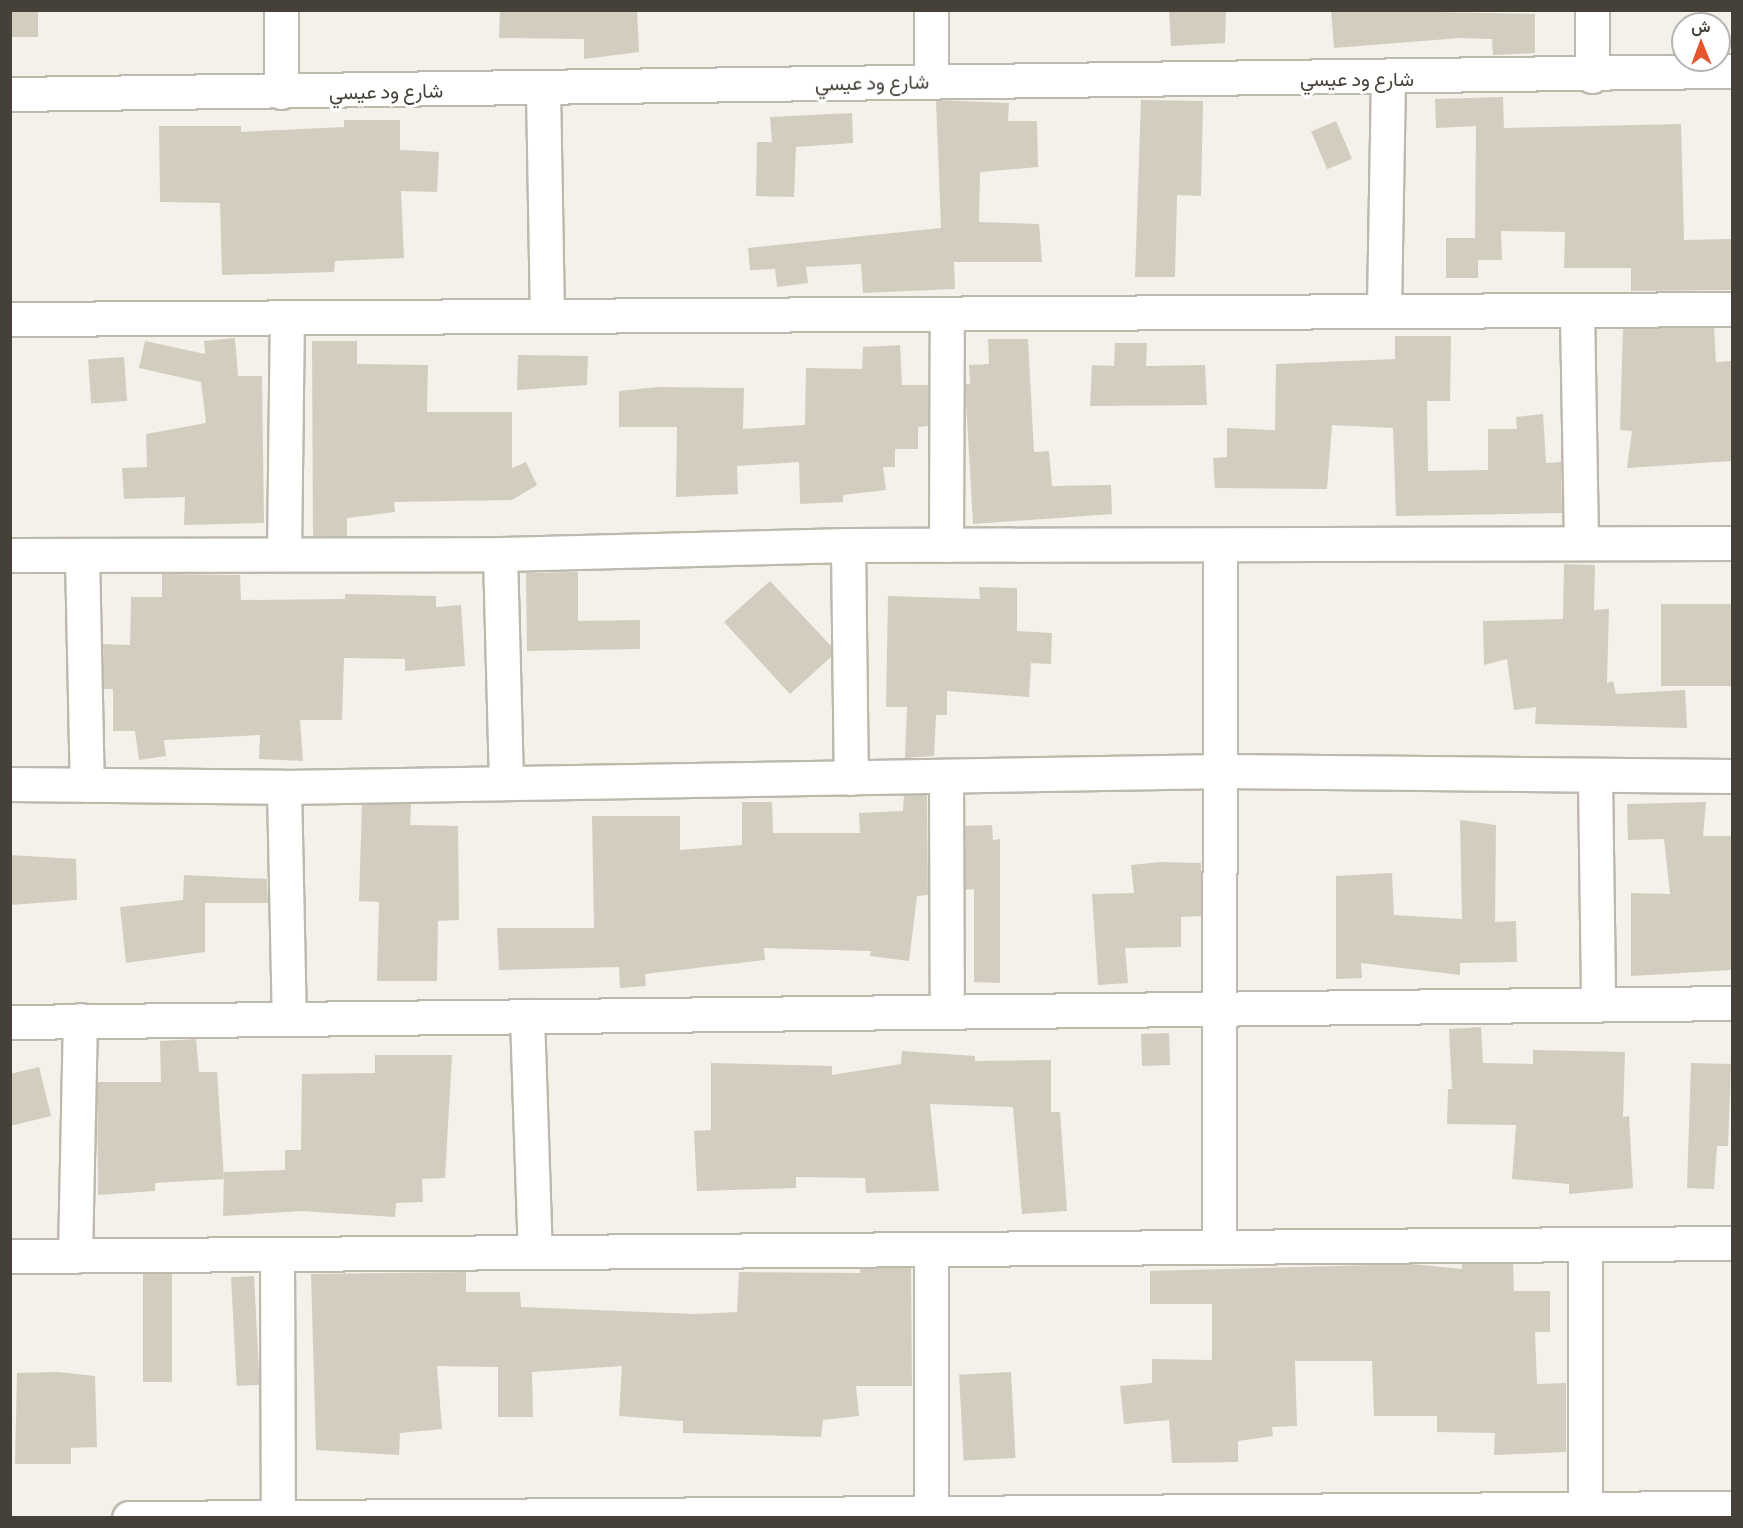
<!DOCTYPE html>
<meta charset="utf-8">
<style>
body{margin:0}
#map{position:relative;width:1743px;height:1528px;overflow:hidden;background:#f3f1e9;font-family:Manrope,Vazirmatn,sans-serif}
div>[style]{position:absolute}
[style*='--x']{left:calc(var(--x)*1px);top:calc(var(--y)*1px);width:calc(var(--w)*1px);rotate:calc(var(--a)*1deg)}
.building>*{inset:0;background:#d3cdc0;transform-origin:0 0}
.roads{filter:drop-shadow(2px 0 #bdb9ad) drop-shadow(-2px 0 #bdb9ad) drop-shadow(0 2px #bdb9ad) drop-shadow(0 -2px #bdb9ad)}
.minor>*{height:33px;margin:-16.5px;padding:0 16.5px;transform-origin:16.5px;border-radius:16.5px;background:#fff}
span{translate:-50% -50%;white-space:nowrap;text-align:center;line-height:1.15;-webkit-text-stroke:6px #fff;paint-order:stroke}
.street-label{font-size:20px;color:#464138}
.frame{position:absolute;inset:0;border:12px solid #464138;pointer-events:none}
.north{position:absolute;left:1671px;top:12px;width:60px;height:60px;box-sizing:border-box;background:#fff;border:2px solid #b5b3af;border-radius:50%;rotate:359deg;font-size:16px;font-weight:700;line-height:24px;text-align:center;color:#464138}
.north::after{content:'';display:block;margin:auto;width:21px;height:27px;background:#e35630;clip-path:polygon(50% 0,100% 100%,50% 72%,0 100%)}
</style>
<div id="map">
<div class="building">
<i style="left:10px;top:10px;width:28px;height:27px"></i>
<i style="clip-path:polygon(500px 10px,637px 10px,639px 52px,584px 59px,584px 39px,499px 38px)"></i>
<i style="clip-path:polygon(1169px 10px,1226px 11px,1225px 43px,1171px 46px)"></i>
<i style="clip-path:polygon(1331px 10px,1535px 14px,1535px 53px,1493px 55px,1492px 39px,1460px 38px,1334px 48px)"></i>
<i style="clip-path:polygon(1503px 97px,1504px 128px,1681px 124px,1684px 240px,1732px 239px,1732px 290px,1631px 291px,1631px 268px,1564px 268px,1565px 232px,1501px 231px,1502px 260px,1478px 260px,1478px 278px,1446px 278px,1446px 238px,1475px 238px,1476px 126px,1436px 128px,1435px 99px)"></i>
<i style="clip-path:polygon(936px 100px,1009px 103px,1008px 121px,1037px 121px,1038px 167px,980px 172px,979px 222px,1039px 224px,1042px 262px,954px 262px,955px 289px,863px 293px,861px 264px,806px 267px,808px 283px,777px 287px,775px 269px,750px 270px,748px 248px,941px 228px)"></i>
<i style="clip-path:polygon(1141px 100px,1203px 101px,1201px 196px,1177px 195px,1175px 277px,1135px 277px)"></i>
<i style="clip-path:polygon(852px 113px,853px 143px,796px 147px,794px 197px,756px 196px,757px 142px,772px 142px,770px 117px)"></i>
<i style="clip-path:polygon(344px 120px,400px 120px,400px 150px,439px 152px,437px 192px,401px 191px,404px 258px,335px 261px,334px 272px,222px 275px,220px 203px,160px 202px,159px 126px,241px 126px,241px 132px,344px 127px)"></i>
<i style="left:1336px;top:121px;width:41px;height:27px;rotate:67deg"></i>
<i style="clip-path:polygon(1623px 328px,1714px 328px,1716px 362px,1732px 361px,1732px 461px,1627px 468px,1632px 431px,1620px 430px)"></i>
<i style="clip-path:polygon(1395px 336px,1451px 336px,1450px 401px,1427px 401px,1428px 471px,1488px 470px,1488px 429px,1517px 429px,1516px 417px,1543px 414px,1546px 463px,1561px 462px,1562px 513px,1396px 516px,1393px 428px,1332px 425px,1327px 489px,1215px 488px,1213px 458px,1227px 457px,1227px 428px,1275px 430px,1276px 364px,1395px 359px)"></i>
<i style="clip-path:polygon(235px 338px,238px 376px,262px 376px,264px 523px,184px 525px,185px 497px,124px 499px,122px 468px,147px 467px,146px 434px,206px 423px,201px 382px,139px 368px,145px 341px,205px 354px,204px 341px)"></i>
<i style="clip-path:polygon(988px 339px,1028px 339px,1034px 452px,1049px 451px,1052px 486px,1111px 485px,1112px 514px,973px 524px,965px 384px,970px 384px,969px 365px,989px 364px)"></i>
<i style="clip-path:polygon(312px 341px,357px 341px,357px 364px,428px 365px,427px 412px,512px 412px,512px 468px,526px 462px,537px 485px,512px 500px,394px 502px,395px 512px,347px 518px,347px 536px,313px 536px)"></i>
<i style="clip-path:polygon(1115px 343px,1147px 343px,1146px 366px,1205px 365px,1207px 405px,1090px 406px,1092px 365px,1114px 366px)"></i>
<i style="clip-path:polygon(900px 345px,902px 385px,928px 385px,928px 426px,918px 427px,918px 449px,895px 449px,895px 467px,883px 467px,886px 490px,843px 495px,843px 502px,800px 504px,799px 462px,737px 466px,738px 494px,676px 497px,677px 427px,619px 427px,619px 391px,658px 387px,744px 388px,743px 429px,805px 425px,806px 368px,862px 369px,863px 347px)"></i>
<i style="clip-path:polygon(518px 355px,588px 356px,587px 385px,517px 390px)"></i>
<i style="left:124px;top:357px;width:44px;height:36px;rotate:86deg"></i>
<i style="clip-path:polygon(1564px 564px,1595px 565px,1594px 610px,1609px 609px,1607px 683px,1613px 681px,1616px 694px,1685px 690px,1687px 728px,1535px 724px,1536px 707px,1514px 710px,1507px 659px,1484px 665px,1483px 621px,1563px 619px)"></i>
<i style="clip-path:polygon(578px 572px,578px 621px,640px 620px,640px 649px,527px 651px,526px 573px)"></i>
<i style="clip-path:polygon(162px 574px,240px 575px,241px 600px,345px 599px,345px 594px,436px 596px,436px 607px,461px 605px,465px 666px,405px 671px,405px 659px,344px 658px,342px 720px,300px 720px,303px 761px,259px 759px,260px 735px,164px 740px,166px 756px,139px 760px,135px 731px,113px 731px,113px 689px,104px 689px,103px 644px,130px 645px,131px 597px,162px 597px)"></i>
<i style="clip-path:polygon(770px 581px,831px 646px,831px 657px,790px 694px,724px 622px)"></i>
<i style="clip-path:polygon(979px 587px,1017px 588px,1017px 631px,1052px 633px,1051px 664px,1031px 663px,1029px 697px,947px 691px,947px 715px,936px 715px,934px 756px,905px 758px,907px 707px,886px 707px,888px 596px,980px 599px)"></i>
<i style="left:1732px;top:604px;width:82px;height:71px;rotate:90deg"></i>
<i style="clip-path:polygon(904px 795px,927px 795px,928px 895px,917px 896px,909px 961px,870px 956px,871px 951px,764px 948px,765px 960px,645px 974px,646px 986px,620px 988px,619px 967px,499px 970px,497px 928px,594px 928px,592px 816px,680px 816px,680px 850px,742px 845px,742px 802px,772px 802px,773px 833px,860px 833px,859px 813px,903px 811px)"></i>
<i style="clip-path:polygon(1706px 802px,1703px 836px,1732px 836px,1732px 970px,1631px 976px,1631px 893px,1670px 894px,1664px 839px,1628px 840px,1627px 804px)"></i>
<i style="clip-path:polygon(362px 804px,411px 804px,410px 825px,458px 826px,459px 920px,438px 921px,437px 981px,377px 981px,379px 902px,359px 901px)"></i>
<i style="clip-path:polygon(1460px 820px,1496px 825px,1495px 922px,1516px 921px,1517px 962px,1460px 963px,1460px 975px,1361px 963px,1362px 978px,1336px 979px,1336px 876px,1392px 873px,1394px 915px,1462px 919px)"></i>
<i style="clip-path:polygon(992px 825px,993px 840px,1000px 839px,1000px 983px,974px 982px,974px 889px,965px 890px,965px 826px)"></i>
<i style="clip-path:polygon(10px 855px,76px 859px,77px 900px,10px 905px)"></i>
<i style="clip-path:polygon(1160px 862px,1201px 863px,1201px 916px,1181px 917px,1181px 947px,1125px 948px,1128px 983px,1098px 985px,1092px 894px,1134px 893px,1131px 865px)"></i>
<i style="clip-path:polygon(184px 875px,267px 879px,268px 903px,205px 903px,205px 952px,126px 963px,120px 907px,183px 900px)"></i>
<i style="clip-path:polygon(1481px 1027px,1483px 1063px,1533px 1064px,1533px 1050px,1625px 1052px,1623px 1117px,1629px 1116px,1633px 1188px,1569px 1194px,1569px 1184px,1512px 1179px,1516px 1125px,1447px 1124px,1448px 1089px,1452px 1089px,1449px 1029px)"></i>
<i style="left:1169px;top:1033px;width:32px;height:28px;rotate:88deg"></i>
<i style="clip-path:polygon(196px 1039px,199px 1072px,217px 1072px,224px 1179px,155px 1183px,155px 1191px,98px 1195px,97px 1082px,161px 1082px,160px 1041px)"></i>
<i style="clip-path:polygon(902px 1051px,975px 1056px,975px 1061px,1051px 1060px,1051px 1112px,1060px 1112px,1067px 1211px,1022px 1214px,1013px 1107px,930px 1104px,939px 1191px,866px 1193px,865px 1178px,796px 1177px,796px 1188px,697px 1191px,694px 1131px,711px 1130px,711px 1063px,832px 1066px,832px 1075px,901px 1064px)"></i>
<i style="clip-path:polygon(375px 1055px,452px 1055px,445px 1178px,422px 1179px,423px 1202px,396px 1203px,395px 1217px,301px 1211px,223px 1216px,224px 1172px,285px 1170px,285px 1150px,301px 1150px,302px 1074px,375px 1073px)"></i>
<i style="clip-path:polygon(1691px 1063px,1731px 1064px,1728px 1146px,1717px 1146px,1714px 1189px,1687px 1188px)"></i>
<i style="clip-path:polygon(39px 1067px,51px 1116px,10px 1126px,10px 1074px)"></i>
<i style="clip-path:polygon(1513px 1263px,1514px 1291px,1550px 1291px,1550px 1332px,1535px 1332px,1537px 1384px,1566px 1383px,1566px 1452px,1494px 1455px,1495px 1433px,1437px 1432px,1437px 1416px,1374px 1416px,1372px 1361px,1295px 1361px,1297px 1426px,1272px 1427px,1273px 1436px,1238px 1441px,1238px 1462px,1172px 1463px,1169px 1420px,1124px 1424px,1120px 1386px,1152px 1383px,1152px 1359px,1212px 1360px,1212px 1304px,1150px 1304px,1150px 1271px,1412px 1264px,1462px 1269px,1462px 1264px)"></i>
<i style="clip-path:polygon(860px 1268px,911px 1268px,912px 1386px,856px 1386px,859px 1416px,823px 1420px,821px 1437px,683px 1433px,683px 1421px,619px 1416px,622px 1366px,532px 1372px,533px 1417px,498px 1417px,498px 1367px,437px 1366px,442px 1429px,400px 1433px,399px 1455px,316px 1450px,311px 1274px,466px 1272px,466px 1292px,520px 1292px,521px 1307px,695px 1314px,737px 1312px,739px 1272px,860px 1273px)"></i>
<i style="left:143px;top:1274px;width:29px;height:108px"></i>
<i style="left:254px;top:1276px;width:109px;height:23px;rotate:87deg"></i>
<i style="clip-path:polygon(57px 1372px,95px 1376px,97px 1447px,71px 1448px,71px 1464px,15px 1464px,17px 1373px)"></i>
<i style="left:1011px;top:1372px;width:86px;height:52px;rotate:87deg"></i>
</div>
<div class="roads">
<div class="minor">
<i style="--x:281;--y:10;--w:82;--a:90"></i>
<i style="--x:1592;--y:10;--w:66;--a:90"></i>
<i style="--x:931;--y:81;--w:71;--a:-90"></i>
<i style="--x:543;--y:89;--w:227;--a:89"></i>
<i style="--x:10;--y:94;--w:1722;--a:-0.77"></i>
<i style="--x:1384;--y:307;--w:229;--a:-89"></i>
<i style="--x:1577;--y:312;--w:229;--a:89"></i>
<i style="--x:10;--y:319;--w:1722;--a:-0.33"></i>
<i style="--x:848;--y:545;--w:233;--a:89.3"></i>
<i style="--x:946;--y:545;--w:231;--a:-89.8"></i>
<i style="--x:284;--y:554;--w:235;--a:-89.3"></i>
<i style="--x:500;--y:554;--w:229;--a:88.5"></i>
<i style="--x:10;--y:555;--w:490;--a:-0.1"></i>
<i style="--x:500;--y:554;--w:348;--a:-1.5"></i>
<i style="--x:848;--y:545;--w:884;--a:-0.13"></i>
<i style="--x:82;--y:555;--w:230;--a:88.8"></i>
<i style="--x:1595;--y:777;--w:226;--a:89.2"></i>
<i style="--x:946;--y:778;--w:234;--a:89.8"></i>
<i style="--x:10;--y:784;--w:274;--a:0.6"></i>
<i style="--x:284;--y:787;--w:940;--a:-0.98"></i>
<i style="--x:1224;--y:771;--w:508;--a:0.56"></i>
<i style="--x:284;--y:787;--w:230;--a:88.8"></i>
<i style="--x:527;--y:1016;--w:236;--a:88.1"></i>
<i style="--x:10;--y:1022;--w:1722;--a:-0.63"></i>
<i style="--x:1219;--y:1244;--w:698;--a:-89.92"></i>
<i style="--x:277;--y:1254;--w:261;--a:89.8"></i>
<i style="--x:10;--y:1256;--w:1722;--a:-0.43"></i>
<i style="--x:75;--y:1256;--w:236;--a:-88.8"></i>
<i style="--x:1585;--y:1509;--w:264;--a:-90"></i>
<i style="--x:931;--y:1516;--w:267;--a:-90"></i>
<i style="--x:129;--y:1518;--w:1603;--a:-0.36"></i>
</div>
</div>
<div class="street-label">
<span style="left:1357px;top:78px">شارع ود عيسي</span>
<span style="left:872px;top:82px;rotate:-1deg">شارع ود عيسي</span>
<span style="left:386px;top:91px;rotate:-1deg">شارع ود عيسي</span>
</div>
<div class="frame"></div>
<div class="north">ش</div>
</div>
